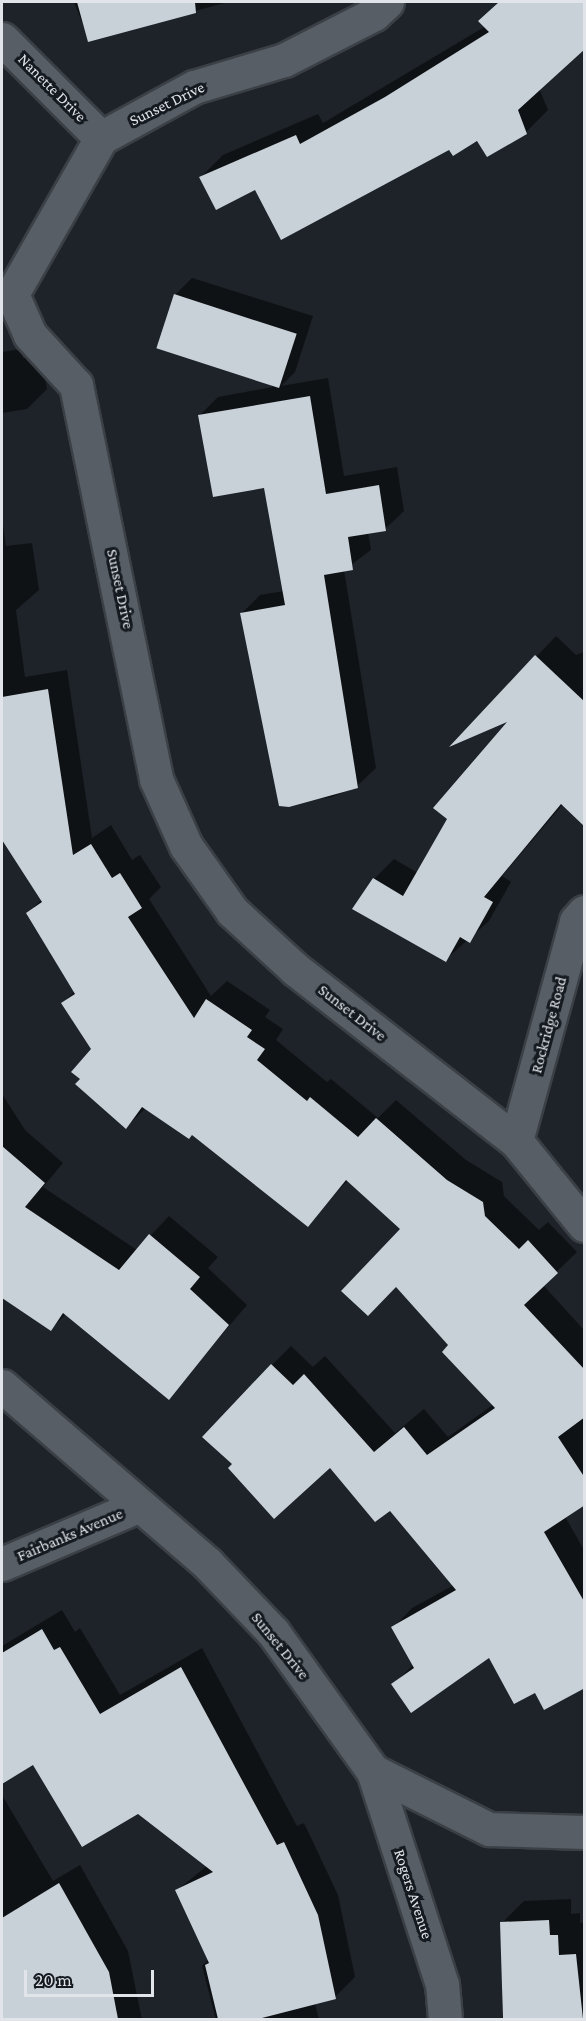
<!DOCTYPE html>
<style>
body{margin:0}
#map{position:relative;width:586px;height:2021px;overflow:hidden;background:#1d2329;font-family:"Crimson Pro",serif}
div>[style]{position:absolute}
[style*='--x']{left:calc(var(--x)*1px);top:calc(var(--y)*1px);width:calc(var(--w)*1px);rotate:calc(var(--a)*1deg)}
.shadow>*{inset:0;background:#0007}
.building>*{inset:0;background:#c8d0d8;transform-origin:0 0}
.roads{filter:drop-shadow(2px 0 #3b4046) drop-shadow(-2px 0 #3b4046) drop-shadow(0 2px #3b4046) drop-shadow(0 -2px #3b4046)}
.minor>*{height:33px;margin:-16.5px;padding:0 16.5px;transform-origin:16.5px;border-radius:16.5px;background:#575e65}
span{translate:-50% -50%;white-space:nowrap;text-align:center;line-height:1.15;-webkit-text-stroke:6px #141a20;paint-order:stroke}
.street-label{font-size:16px;color:#e1e5ea}
.frame{position:absolute;inset:0;border:3px solid #e1e5ea;pointer-events:none}
.scale{position:absolute;left:24px;top:1970px;width:130px;height:27px;box-sizing:border-box;border:3px solid #e1e5ea;border-top:0;padding-left:8px;font-size:18px;line-height:21px;white-space:nowrap;color:#e1e5ea;-webkit-text-stroke:4px #141a20;paint-order:stroke}
</style>
<div id="map">
<div class="shadow">
<i style="clip-path:polygon(74px 2px,228px 2px,89px 40px)"></i>
<i style="clip-path:polygon(499px 2px,584px 2px,584px 47px,539px 88px,548px 110px,526px 132px,256px 188px,201px 177px,223px 155px,318px 114px,323px 123px,486px 26px,480px 21px)"></i>
<i style="clip-path:polygon(192px 278px,313px 316px,295px 372px,281px 386px,328px 378px,344px 476px,397px 467px,404px 511px,385px 529px,368px 532px,371px 550px,344px 570px,376px 768px,357px 786px,332px 797px,281px 804px,256px 661px,250px 662px,242px 613px,260px 595px,284px 591px,265px 486px,200px 415px,218px 397px,273px 387px,175px 295px)"></i>
<i style="clip-path:polygon(21px 349px,23px 358px,41px 354px,47px 389px,27px 409px,2px 413px,2px 352px)"></i>
<i style="clip-path:polygon(2px 518px,6px 546px,32px 543px,39px 590px,16px 610px,25px 677px,67px 670px,92px 838px,111px 825px,132px 860px,140px 855px,161px 887px,149px 899px,211px 996px,227px 981px,270px 1010px,265px 1017px,283px 1029px,276px 1040px,327px 1082px,331px 1079px,378px 1118px,396px 1100px,466px 1160px,502px 1182px,504px 1196px,539px 1230px,548px 1222px,577px 1252px,543px 1285px,584px 1330px,584px 1503px,566px 1518px,584px 1550px,584px 1686px,536px 1691px,489px 1656px,393px 1685px,414px 1664px,393px 1628px,412px 1608px,454px 1585px,272px 1365px,291px 1346px,313px 1367px,325px 1356px,395px 1433px,424px 1409px,448px 1437px,494px 1404px,450px 1345px,402px 1229px,348px 1180px,307px 1225px,193px 1134px,146px 1108px,126px 1127px,82px 1079px,93px 1049px,63px 1003px,75px 991px,28px 913px,42px 899px,2px 841px)"></i>
<i style="clip-path:polygon(556px 636px,576px 655px,584px 652px,584px 809px,563px 804px,502px 876px,511px 882px,489px 921px,445px 960px,374px 879px,394px 859px,418px 873px,512px 718px,455px 743px)"></i>
<i style="clip-path:polygon(2px 1094px,25px 1130px,63px 1163px,43px 1187px,137px 1250px,169px 1216px,218px 1257px,208px 1268px,247px 1305px,168px 1398px,66px 1314px,51px 1329px,2px 1296px,12px 1278px,2px 1269px)"></i>
<i style="clip-path:polygon(62px 1610px,75px 1632px,80px 1628px,120px 1695px,202px 1648px,297px 1826px,304px 1823px,338px 1895px,355px 1977px,335px 1997px,315px 2003px,319px 2020px,216px 2020px,202px 1966px,209px 1959px,177px 1890px,207px 1866px,138px 1813px,34px 1763px,2px 1782px,2px 1646px)"></i>
<i style="clip-path:polygon(2px 1795px,53px 1881px,80px 1865px,128px 1951px,142px 2020px,2px 2020px)"></i>
<i style="clip-path:polygon(571px 1899px,571px 1914px,580px 1913px,580px 1923px,584px 1922px,584px 2020px,502px 2020px,502px 1923px,524px 1901px)"></i>
</div>
<div class="building">
<i style="clip-path:polygon(77px 2px,195px 2px,196px 13px,88px 42px)"></i>
<i style="clip-path:polygon(499px 2px,585px 2px,585px 49px,518px 110px,527px 134px,487px 157px,477px 141px,453px 156px,449px 150px,281px 240px,255px 190px,216px 210px,199px 177px,296px 135px,300px 144px,385px 97px,489px 32px,478px 21px)"></i>
<i style="left:174px;top:294px;width:129px;height:57px;rotate:18deg"></i>
<i style="clip-path:polygon(310px 396px,326px 494px,379px 485px,386px 531px,348px 537px,353px 570px,324px 575px,358px 788px,289px 807px,279px 806px,240px 613px,285px 605px,264px 488px,213px 497px,198px 415px)"></i>
<i style="clip-path:polygon(535px 655px,585px 702px,585px 827px,561px 804px,484px 897px,493px 902px,470px 943px,460px 937px,446px 962px,352px 909px,373px 878px,403px 896px,447px 819px,433px 808px,507px 722px,449px 747px)"></i>
<i style="clip-path:polygon(48px 689px,73px 855px,91px 844px,112px 878px,120px 873px,142px 908px,128px 917px,194px 1018px,206px 999px,252px 1030px,247px 1037px,265px 1049px,257px 1060px,307px 1101px,310px 1097px,358px 1137px,376px 1118px,447px 1180px,483px 1202px,485px 1216px,519px 1249px,528px 1240px,558px 1273px,524px 1305px,585px 1370px,585px 1417px,558px 1437px,585px 1478px,585px 1505px,544px 1532px,585px 1603px,585px 1688px,544px 1710px,535px 1693px,514px 1704px,489px 1658px,411px 1713px,391px 1684px,414px 1668px,391px 1627px,456px 1590px,390px 1511px,375px 1522px,330px 1468px,274px 1519px,228px 1468px,232px 1464px,202px 1437px,271px 1364px,293px 1385px,304px 1374px,374px 1452px,404px 1427px,427px 1455px,495px 1408px,442px 1352px,448px 1345px,396px 1287px,368px 1316px,341px 1291px,400px 1229px,346px 1180px,308px 1227px,192px 1135px,189px 1139px,142px 1107px,126px 1129px,75px 1084px,80px 1079px,71px 1072px,91px 1049px,61px 1003px,75px 994px,26px 913px,42px 902px,2px 840px,2px 697px)"></i>
<i style="clip-path:polygon(2px 1146px,45px 1183px,25px 1207px,119px 1270px,149px 1234px,200px 1277px,190px 1289px,229px 1325px,169px 1400px,63px 1313px,51px 1331px,2px 1298px)"></i>
<i style="clip-path:polygon(42px 1629px,54px 1650px,60px 1647px,100px 1714px,181px 1667px,277px 1845px,284px 1842px,318px 1915px,336px 1999px,258px 2019px,218px 2019px,205px 1965px,209px 1963px,175px 1890px,213px 1872px,138px 1814px,82px 1847px,33px 1765px,2px 1784px,2px 1653px)"></i>
<i style="clip-path:polygon(59px 1883px,109px 1972px,118px 2019px,2px 2019px,2px 1918px)"></i>
<i style="clip-path:polygon(549px 1920px,550px 1935px,558px 1935px,559px 1955px,576px 1954px,583px 2019px,503px 2019px,500px 1922px)"></i>
</div>
<div class="roads">
<div class="minor">
<i style="--x:387;--y:2;--w:18;--a:137"></i>
<i style="--x:374;--y:14;--w:101;--a:152.9"></i>
<i style="--x:284;--y:60;--w:94;--a:163.3"></i>
<i style="--x:194;--y:87;--w:106;--a:151.3"></i>
<i style="--x:101;--y:138;--w:180;--a:119.7"></i>
<i style="--x:12;--y:294;--w:45;--a:66.3"></i>
<i style="--x:30;--y:335;--w:68;--a:47.4"></i>
<i style="--x:76;--y:385;--w:402;--a:78.5"></i>
<i style="--x:156;--y:779;--w:73;--a:65.9"></i>
<i style="--x:186;--y:846;--w:80;--a:54.7"></i>
<i style="--x:232;--y:911;--w:86;--a:42.6"></i>
<i style="--x:295;--y:969;--w:280;--a:37.9"></i>
<i style="--x:516;--y:1141;--w:108;--a:51"></i>
<i style="--x:2;--y:39;--w:140;--a:45"></i>
<i style="--x:516;--y:1141;--w:228;--a:-74.7"></i>
<i style="--x:576;--y:921;--w:12;--a:-48"></i>
<i style="--x:2;--y:1386;--w:272;--a:40.8"></i>
<i style="--x:208;--y:1564;--w:94;--a:46.3"></i>
<i style="--x:273;--y:1632;--w:171;--a:54.3"></i>
<i style="--x:373;--y:1771;--w:130;--a:26.6"></i>
<i style="--x:489;--y:1829;--w:95;--a:1.8"></i>
<i style="--x:2;--y:1564;--w:148;--a:-23.1"></i>
<i style="--x:373;--y:1771;--w:224;--a:72.1"></i>
<i style="--x:442;--y:1984;--w:36;--a:85"></i>
</div>
</div>
<div class="street-label">
<span style="left:52px;top:88px;rotate:45deg">Nanette Drive</span>
<span style="left:167px;top:104px;rotate:-26deg">Sunset Drive</span>
<span style="left:120px;top:589px;rotate:78deg">Sunset Drive</span>
<span style="left:352px;top:1013px;rotate:38deg">Sunset Drive</span>
<span style="left:549px;top:1025px;rotate:-75deg">Rockridge Road</span>
<span style="left:70px;top:1535px;rotate:-23deg">Fairbanks Avenue</span>
<span style="left:280px;top:1646px;rotate:51deg">Sunset Drive</span>
<span style="left:413px;top:1894px;rotate:72deg">Rogers Avenue</span>
</div>
<div class="frame"></div>
<div class="scale">20 m</div>
</div>
